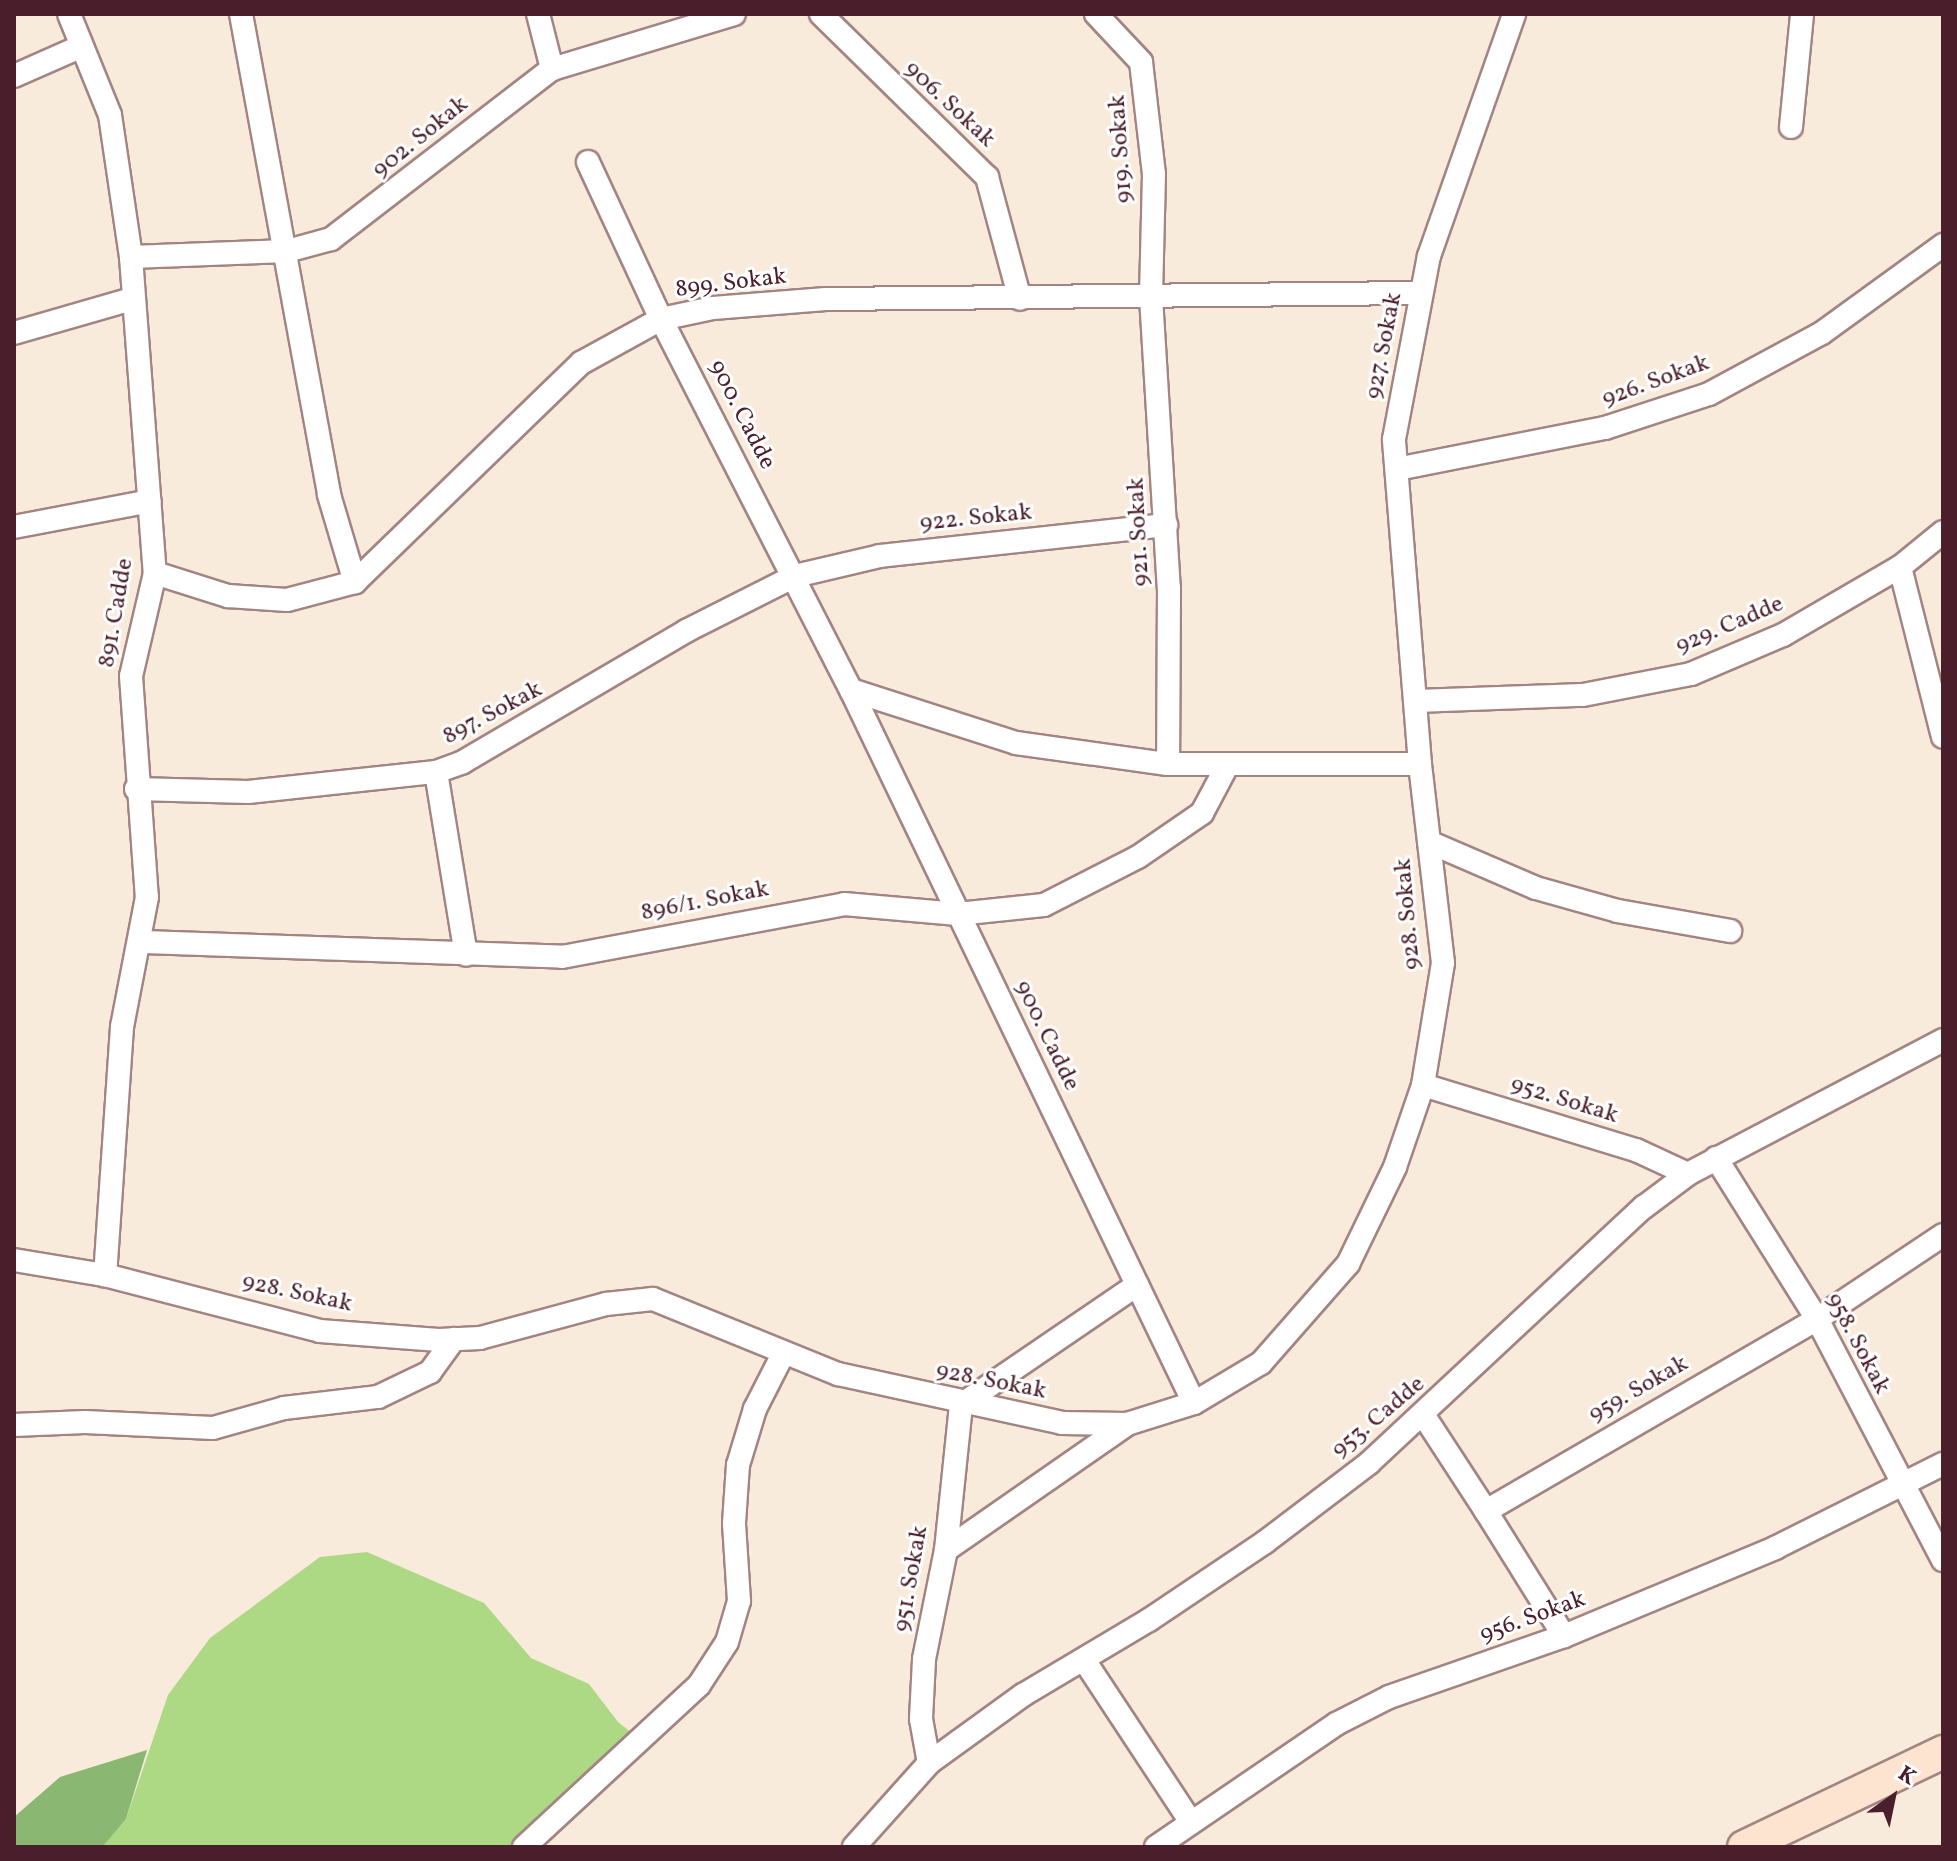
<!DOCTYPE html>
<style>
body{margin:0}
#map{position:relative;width:1957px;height:1861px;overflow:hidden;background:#f9ebdb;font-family:Vollkorn,serif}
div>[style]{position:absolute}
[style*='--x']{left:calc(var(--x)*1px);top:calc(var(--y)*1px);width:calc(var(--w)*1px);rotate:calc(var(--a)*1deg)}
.green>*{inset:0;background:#add884}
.forest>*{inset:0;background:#8ab872}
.roads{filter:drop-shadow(2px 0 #a28583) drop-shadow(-2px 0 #a28583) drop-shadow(0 2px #a28583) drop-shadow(0 -2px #a28583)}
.street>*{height:22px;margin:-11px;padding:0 11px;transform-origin:11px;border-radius:11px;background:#fff}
.secondary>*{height:32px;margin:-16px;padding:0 16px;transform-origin:16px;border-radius:16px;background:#fde4d1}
span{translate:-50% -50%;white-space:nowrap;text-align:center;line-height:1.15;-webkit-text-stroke:6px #fff;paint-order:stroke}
.street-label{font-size:24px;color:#4a1f2b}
.frame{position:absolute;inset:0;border:16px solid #4a1f2b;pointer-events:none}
.north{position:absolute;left:1853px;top:1757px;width:80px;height:80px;-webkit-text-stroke:6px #fff;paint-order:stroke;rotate:33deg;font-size:22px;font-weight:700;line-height:32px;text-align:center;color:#4a1f2b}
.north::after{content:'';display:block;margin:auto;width:28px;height:36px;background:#4a1f2b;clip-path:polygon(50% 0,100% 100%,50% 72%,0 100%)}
</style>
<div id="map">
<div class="green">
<i style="clip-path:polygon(367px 1552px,484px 1603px,531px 1658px,589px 1684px,618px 1722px,641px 1740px,524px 1847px,101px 1847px,126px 1819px,168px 1695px,210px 1638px,320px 1557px)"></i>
</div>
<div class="forest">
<i style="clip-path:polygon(147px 1750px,126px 1819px,103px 1846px,14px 1847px,14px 1817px,60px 1777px)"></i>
</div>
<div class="roads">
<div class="street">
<i style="--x:69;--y:14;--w:109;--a:67.9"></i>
<i style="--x:110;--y:115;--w:144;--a:81.6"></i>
<i style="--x:131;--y:257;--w:317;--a:85.7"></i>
<i style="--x:155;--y:573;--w:106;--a:103.1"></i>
<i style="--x:131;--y:676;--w:222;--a:85.9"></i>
<i style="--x:147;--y:897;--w:132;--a:100.9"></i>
<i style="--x:122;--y:1027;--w:249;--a:93.9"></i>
<i style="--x:241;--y:14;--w:489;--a:79.6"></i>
<i style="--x:329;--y:495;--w:91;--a:73.4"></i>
<i style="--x:538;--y:14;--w:57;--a:75.7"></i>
<i style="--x:821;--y:14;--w:233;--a:44.5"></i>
<i style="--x:987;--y:177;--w:126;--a:74.9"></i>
<i style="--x:1096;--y:14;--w:66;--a:46.8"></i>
<i style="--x:1141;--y:62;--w:113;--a:83.4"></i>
<i style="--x:1154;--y:174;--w:123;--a:91.4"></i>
<i style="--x:1151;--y:297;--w:292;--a:86.5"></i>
<i style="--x:1169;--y:588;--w:176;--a:90.3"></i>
<i style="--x:14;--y:76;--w:74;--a:-23.8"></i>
<i style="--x:1791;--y:127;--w:114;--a:-84.4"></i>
<i style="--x:588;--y:162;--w:173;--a:65.1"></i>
<i style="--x:661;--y:319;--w:417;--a:62.9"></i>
<i style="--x:851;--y:690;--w:791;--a:64.31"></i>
<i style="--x:131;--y:257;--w:156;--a:-2.2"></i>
<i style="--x:287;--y:251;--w:46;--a:-15.3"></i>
<i style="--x:331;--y:239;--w:279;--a:-37.6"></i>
<i style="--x:552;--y:69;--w:190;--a:-16.8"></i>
<i style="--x:14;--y:333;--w:123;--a:-16.1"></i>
<i style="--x:1397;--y:469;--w:212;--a:-11.2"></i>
<i style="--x:1605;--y:428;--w:109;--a:-18.1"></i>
<i style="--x:1709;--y:394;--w:128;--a:-28.4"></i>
<i style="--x:1822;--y:333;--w:150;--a:-36"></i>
<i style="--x:14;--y:527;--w:138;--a:-10.8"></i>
<i style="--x:1900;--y:567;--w:175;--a:75.8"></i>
<i style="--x:155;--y:573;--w:77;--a:17.5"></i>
<i style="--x:228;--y:596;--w:59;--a:3.9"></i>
<i style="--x:287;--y:600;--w:70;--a:-14.8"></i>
<i style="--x:355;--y:582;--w:315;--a:-44.1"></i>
<i style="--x:581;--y:363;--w:91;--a:-28.8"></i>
<i style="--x:661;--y:319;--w:53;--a:-11.9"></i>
<i style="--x:713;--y:308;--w:113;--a:-4.6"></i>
<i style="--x:826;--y:299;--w:595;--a:-0.58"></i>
<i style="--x:851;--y:690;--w:173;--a:17.8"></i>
<i style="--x:1016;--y:743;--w:153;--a:7.9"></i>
<i style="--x:1168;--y:764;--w:252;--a:0"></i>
<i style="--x:1416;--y:701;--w:167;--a:-2.1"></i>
<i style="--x:1583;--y:695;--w:110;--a:-11"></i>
<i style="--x:1691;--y:674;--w:100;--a:-23"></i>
<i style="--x:1783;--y:635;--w:135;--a:-30.2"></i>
<i style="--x:1900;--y:567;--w:55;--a:-39.1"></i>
<i style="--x:436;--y:772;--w:185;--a:80.7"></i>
<i style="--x:136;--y:789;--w:112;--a:1.5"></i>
<i style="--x:248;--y:792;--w:189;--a:-6.1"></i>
<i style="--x:436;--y:772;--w:29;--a:-20"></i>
<i style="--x:463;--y:762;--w:259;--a:-30.4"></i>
<i style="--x:686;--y:631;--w:122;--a:-26.8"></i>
<i style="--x:795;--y:576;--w:87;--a:-13.2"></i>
<i style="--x:880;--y:556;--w:288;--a:-6.2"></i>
<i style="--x:1429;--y:842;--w:116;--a:23.3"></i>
<i style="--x:1536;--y:888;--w:85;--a:15.7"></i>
<i style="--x:1618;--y:911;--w:114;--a:10.1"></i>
<i style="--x:141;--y:942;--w:421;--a:2"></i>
<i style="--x:562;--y:957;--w:287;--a:-10.6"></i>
<i style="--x:844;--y:904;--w:114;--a:5"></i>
<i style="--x:958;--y:914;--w:86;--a:-6"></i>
<i style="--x:1044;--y:905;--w:106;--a:-27.1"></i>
<i style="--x:1138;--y:857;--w:78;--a:-34.5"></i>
<i style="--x:1202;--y:813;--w:53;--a:-62"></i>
<i style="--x:1423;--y:1085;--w:223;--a:17"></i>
<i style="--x:1636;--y:1150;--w:57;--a:24.8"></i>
<i style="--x:1716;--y:1158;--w:190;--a:57.9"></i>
<i style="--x:1817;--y:1319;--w:272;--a:62.4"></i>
<i style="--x:14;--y:1260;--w:92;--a:9.4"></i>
<i style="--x:105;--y:1275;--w:222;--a:14.6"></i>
<i style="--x:320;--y:1331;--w:119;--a:4.3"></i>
<i style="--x:439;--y:1340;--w:41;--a:-2.8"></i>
<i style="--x:480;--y:1338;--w:131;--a:-15.1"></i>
<i style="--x:606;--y:1304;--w:47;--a:-6.1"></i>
<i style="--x:653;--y:1299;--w:200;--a:22.1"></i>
<i style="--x:838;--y:1374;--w:229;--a:12.3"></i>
<i style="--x:1062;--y:1423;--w:65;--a:0.9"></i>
<i style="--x:1127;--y:1424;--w:70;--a:-17.4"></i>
<i style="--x:1194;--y:1403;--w:78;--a:-30.8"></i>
<i style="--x:1261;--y:1363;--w:132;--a:-48.7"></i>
<i style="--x:1348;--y:1264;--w:108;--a:-64.1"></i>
<i style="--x:1395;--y:1167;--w:87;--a:-71.1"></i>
<i style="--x:1423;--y:1085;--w:124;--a:-80.7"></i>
<i style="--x:1443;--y:963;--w:200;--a:-96.6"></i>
<i style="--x:1420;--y:764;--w:326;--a:-94.6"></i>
<i style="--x:1394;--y:439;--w:186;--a:-79.2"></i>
<i style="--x:1429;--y:256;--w:256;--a:-70.6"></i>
<i style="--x:1424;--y:1416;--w:113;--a:56.9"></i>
<i style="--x:14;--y:1425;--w:71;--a:-2.4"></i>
<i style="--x:85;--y:1422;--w:128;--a:2.7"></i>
<i style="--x:213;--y:1428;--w:74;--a:-15.7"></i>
<i style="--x:284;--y:1408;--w:95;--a:-6.7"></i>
<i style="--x:378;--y:1397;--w:58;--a:-25.7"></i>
<i style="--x:430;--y:1372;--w:41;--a:-54"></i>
<i style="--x:946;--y:1550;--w:221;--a:-34.8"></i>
<i style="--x:1564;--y:1636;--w:147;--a:-122"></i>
<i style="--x:1486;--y:1511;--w:383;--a:-30.1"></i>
<i style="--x:1817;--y:1319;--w:151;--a:-33.7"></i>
<i style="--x:1084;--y:1660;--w:193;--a:56.6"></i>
<i style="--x:929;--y:1763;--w:45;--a:-100.3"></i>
<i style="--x:921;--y:1719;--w:60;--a:-87.1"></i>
<i style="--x:924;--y:1659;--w:111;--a:-78.6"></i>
<i style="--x:946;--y:1550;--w:146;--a:-84.1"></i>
<i style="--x:961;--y:1405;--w:213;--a:-34.3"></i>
<i style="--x:524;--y:1847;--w:238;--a:-42.8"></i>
<i style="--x:699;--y:1685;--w:51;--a:-56.9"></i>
<i style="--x:727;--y:1642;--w:43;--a:-73.7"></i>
<i style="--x:739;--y:1601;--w:78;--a:-93.7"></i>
<i style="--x:734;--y:1523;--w:58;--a:-86.1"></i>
<i style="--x:738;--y:1465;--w:59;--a:-73.1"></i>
<i style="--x:755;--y:1409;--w:62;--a:-63"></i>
<i style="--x:854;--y:1847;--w:113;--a:-48.2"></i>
<i style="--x:929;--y:1763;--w:116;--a:-35.9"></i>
<i style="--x:1023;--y:1695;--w:147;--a:-30.8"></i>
<i style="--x:1149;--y:1620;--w:140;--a:-33.9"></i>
<i style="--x:1265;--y:1542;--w:131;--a:-37.2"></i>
<i style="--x:1369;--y:1463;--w:376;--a:-43"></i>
<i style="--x:1644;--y:1207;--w:55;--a:-36.9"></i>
<i style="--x:1688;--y:1174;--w:288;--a:-27.7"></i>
<i style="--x:1156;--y:1847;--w:218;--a:-34.3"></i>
<i style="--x:1336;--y:1724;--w:59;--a:-27"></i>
<i style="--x:1389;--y:1697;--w:185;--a:-19.2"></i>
<i style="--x:1564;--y:1636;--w:229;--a:-22.6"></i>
<i style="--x:1775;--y:1548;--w:188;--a:-26.6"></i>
</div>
<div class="secondary">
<i style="--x:1744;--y:1847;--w:221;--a:-25.5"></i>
</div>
</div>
<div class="street-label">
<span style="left:949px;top:105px;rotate:43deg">906. Sokak</span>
<span style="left:421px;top:138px;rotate:-39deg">902. Sokak</span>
<span style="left:1122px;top:149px;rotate:-94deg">919. Sokak</span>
<span style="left:731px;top:284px;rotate:-7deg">899. Sokak</span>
<span style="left:1385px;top:346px;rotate:-79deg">927. Sokak</span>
<span style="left:1656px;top:382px;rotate:-20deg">926. Sokak</span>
<span style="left:741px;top:415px;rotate:63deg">900. Cadde</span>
<span style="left:976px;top:519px;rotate:-6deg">922. Sokak</span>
<span style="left:1140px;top:532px;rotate:-93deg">921. Sokak</span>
<span style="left:117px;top:613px;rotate:-80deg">891. Cadde</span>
<span style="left:1730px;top:626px;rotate:-23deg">929. Cadde</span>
<span style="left:493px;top:714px;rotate:-28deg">897. Sokak</span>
<span style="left:705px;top:902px;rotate:-11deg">896/1. Sokak</span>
<span style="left:1409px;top:914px;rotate:-95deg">928. Sokak</span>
<span style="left:1046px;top:1036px;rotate:64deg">900. Cadde</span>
<span style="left:1564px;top:1101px;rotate:17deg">952. Sokak</span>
<span style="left:297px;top:1294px;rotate:12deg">928. Sokak</span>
<span style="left:1857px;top:1344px;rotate:62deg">958. Sokak</span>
<span style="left:991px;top:1382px;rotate:11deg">928. Sokak</span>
<span style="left:1639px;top:1390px;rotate:-30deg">959. Sokak</span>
<span style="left:1379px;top:1418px;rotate:-40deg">953. Cadde</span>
<span style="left:912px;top:1579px;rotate:-80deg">951. Sokak</span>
<span style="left:1533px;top:1618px;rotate:-20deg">956. Sokak</span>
</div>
<div class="frame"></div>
<div class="north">K</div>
</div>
